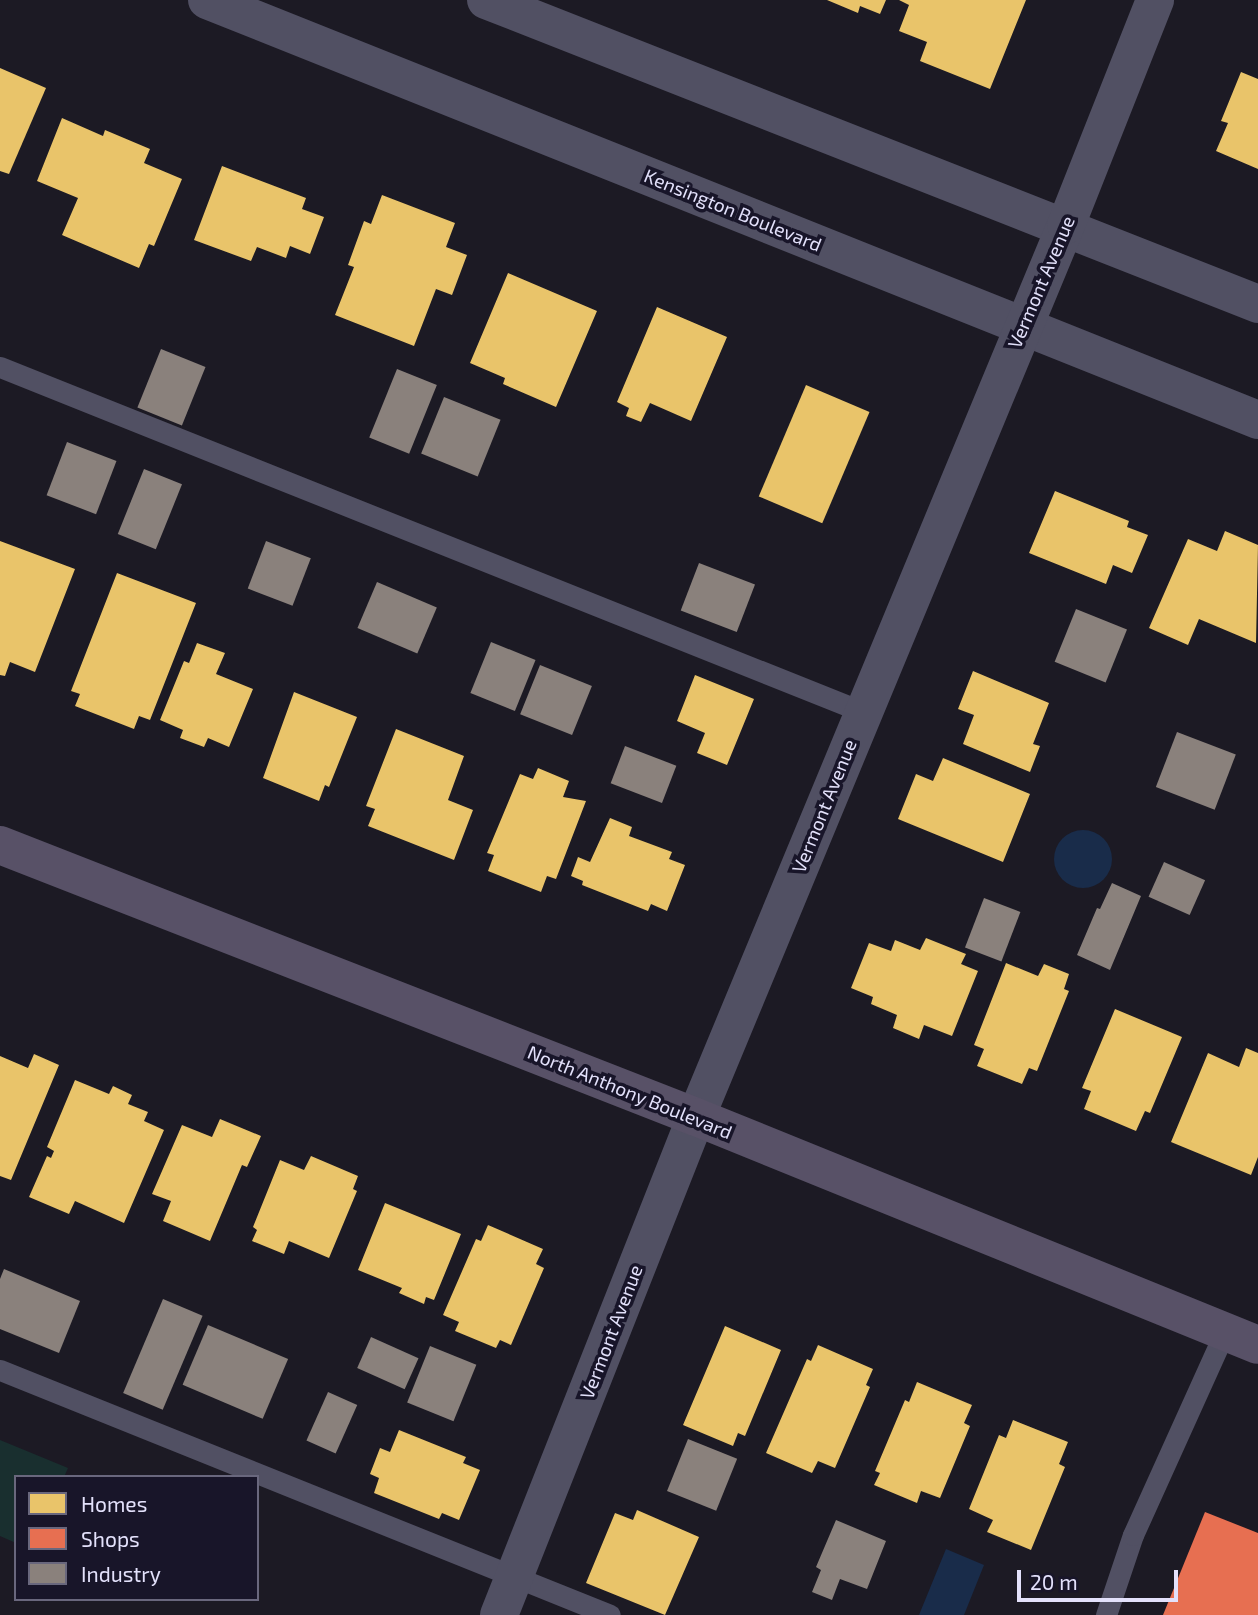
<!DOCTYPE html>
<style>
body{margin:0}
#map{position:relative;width:1258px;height:1615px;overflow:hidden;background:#1c1a24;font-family:"Exo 2",sans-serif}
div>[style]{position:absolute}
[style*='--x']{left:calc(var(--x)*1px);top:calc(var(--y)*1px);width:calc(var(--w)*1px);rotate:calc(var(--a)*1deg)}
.green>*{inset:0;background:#192f2f}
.water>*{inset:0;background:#192c4a}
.round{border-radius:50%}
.homes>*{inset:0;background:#e9c46a;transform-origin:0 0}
.shops>*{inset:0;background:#e76f51}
.industry>*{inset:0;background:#8a817c;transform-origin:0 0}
.service>*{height:21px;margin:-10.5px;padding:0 10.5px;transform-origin:10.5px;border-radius:10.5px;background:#515063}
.minor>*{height:38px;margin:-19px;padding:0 19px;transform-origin:19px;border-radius:19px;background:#515063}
.primary>*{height:38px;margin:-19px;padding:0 19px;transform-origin:19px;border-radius:19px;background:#585167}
span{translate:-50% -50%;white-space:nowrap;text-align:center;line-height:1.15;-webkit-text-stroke:7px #181529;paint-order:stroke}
.street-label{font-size:19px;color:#e3e1fb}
.legend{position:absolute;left:14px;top:1475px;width:245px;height:126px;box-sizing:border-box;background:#181529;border:2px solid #69677d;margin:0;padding:9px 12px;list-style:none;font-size:21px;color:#e3e1fb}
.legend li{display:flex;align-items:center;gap:14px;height:35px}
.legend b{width:35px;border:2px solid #69677d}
.scale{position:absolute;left:1017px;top:1570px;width:161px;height:32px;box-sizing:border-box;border:4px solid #e3e1fb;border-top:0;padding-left:9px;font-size:21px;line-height:24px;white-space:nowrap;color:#e3e1fb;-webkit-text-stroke:5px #181529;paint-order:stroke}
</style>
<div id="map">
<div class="green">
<i style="clip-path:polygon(0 1440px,68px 1468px,64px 1477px,16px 1477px,16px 1543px,0 1536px)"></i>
</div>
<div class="water">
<i class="round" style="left:1054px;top:830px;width:58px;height:58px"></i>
<i style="clip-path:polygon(946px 1549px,984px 1565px,964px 1615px,919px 1615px)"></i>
</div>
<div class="homes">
<i style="clip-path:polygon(827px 0,886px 0,880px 14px,860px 6px,858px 13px)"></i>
<i style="clip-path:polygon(899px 0,1026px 0,990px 89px,920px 61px,927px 42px,899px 31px,909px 5px)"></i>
<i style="clip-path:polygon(0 68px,46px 88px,9px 174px,0 171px)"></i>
<i style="clip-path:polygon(1241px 72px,1258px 79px,1258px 169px,1216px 151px,1228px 123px,1221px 121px)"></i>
<i style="clip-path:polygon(62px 118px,103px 136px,105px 130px,150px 149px,144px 163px,182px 179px,154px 246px,149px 244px,139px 268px,62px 235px,78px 198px,37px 181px)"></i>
<i style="clip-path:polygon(222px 166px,306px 198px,302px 209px,324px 217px,310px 254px,290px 246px,286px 258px,257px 247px,251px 261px,194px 240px)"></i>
<i style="clip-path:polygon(382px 195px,455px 223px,446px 247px,467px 255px,452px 295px,436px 289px,414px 346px,335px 315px,354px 267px,348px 265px,364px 221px,371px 224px)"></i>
<i style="clip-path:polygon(508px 273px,597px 311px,556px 407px,503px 384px,505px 378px,470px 363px)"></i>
<i style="clip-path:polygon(657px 307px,727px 337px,691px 421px,650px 403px,641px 422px,626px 416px,629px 408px,617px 402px)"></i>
<i style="left:806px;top:385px;width:69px;height:121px;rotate:23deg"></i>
<i style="clip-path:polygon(1055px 491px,1129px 521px,1127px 527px,1148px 535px,1132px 573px,1113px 565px,1106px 584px,1029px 553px)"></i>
<i style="clip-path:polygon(1225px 531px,1258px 545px,1256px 643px,1199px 619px,1188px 645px,1149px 628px,1188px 539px,1217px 551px)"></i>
<i style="clip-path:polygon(0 541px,75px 569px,35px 672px,10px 662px,5px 676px,0 675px)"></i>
<i style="clip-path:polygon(117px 573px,196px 603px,150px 720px,139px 716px,134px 729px,75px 706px,80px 694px,71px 691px)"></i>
<i style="clip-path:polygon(197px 643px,225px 653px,216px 674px,253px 689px,229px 747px,208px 738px,204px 747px,180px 738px,183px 730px,160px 720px,184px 661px,189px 663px)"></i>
<i style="clip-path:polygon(973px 671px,1049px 703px,1033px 744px,1040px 746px,1030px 772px,963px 744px,974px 715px,958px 709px)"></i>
<i style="clip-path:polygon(695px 675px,754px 699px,727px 765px,697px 753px,705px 733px,677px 721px)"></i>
<i style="clip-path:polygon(294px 692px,357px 717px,329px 787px,325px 785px,319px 801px,263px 778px)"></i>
<i style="clip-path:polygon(396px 729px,464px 756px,448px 800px,473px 810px,454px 860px,368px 826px,375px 809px,366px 806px)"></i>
<i style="clip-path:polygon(943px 758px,1030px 794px,1003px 862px,898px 819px,916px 774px,933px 781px)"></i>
<i style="clip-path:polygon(538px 768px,569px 781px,563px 797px,586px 801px,556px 879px,547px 876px,541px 892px,488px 871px,494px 855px,487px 853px,520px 774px,533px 779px)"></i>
<i style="clip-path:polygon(610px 818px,632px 827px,629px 836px,672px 852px,669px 859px,685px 865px,667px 911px,651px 904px,648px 911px,582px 885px,583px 881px,571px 876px,578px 857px,590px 862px)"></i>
<i style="clip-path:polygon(926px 938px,966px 954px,961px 964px,978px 971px,952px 1036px,924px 1025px,919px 1039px,893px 1028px,897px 1015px,871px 1004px,873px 997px,851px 988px,869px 943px,891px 951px,895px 940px,920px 950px)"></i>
<i style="clip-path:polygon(1006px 963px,1038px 976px,1044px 964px,1069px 974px,1064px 989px,1069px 991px,1037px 1071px,1029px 1068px,1022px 1084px,977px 1066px,984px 1049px,974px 1045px)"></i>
<i style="clip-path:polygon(1115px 1009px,1182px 1037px,1150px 1113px,1145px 1111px,1136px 1131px,1084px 1109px,1091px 1091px,1082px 1088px)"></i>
<i style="clip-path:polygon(1246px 1048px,1258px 1053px,1258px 1157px,1251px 1175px,1171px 1142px,1208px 1053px,1239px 1067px)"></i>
<i style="clip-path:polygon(34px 1054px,59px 1065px,11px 1180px,0 1176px,0 1056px,28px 1068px)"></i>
<i style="clip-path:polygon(75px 1080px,109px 1094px,113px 1086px,132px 1095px,128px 1104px,148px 1112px,144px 1121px,164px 1130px,124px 1223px,75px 1201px,69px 1214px,29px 1197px,47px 1156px,51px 1158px,54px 1151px,47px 1147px)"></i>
<i style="clip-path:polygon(220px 1119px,261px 1136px,247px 1167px,242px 1165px,210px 1241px,163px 1221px,171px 1201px,152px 1194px,182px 1125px,212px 1137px)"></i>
<i style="clip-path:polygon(311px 1156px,358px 1176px,353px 1189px,357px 1191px,329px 1258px,289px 1241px,284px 1254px,252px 1241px,257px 1230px,253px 1227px,280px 1160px,304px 1170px)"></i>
<i style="clip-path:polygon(385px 1203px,461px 1234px,434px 1300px,426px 1297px,424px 1304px,399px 1293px,402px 1288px,358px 1270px)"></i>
<i style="clip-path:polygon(488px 1225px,543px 1249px,536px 1264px,544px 1268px,511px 1345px,500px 1340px,496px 1348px,455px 1331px,459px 1322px,443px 1315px,476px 1239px,481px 1241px)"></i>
<i style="clip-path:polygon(725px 1326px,781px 1350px,745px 1436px,738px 1433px,733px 1446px,683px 1425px)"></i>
<i style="clip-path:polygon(818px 1345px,873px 1369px,866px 1385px,870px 1387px,835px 1468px,818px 1461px,812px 1473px,766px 1453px,807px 1359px,811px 1361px)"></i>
<i style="clip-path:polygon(917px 1382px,972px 1405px,964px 1423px,970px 1426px,940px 1498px,921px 1491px,917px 1503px,874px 1485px,880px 1473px,875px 1471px,905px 1400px,909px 1402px)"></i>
<i style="clip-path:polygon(1013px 1420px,1068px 1442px,1059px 1464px,1065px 1467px,1031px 1550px,987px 1532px,993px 1520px,969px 1509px,999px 1435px,1006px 1438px)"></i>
<i style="clip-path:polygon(399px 1430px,466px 1457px,463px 1463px,480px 1470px,459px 1520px,442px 1513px,439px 1519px,374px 1493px,379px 1478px,370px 1474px,380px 1448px,390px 1452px)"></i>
<i style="clip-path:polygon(637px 1510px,699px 1537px,665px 1615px,586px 1583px,615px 1513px,633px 1520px)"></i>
</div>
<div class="shops">
<i style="clip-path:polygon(1205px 1512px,1258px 1533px,1258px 1615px,1163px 1615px)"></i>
</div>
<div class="industry">
<i style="left:161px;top:349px;width:48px;height:63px;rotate:22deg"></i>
<i style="left:397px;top:369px;width:43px;height:74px;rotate:22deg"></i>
<i style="left:444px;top:397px;width:61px;height:61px;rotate:22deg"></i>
<i style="left:67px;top:442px;width:53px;height:57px;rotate:21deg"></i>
<i style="left:144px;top:469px;width:41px;height:70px;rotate:22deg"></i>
<i style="left:266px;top:541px;width:48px;height:51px;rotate:21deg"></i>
<i style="left:699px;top:563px;width:60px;height:51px;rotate:21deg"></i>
<i style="left:377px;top:582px;width:65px;height:50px;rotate:23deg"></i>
<i style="left:1076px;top:609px;width:55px;height:57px;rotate:22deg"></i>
<i style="left:491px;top:642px;width:48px;height:55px;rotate:22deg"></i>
<i style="left:540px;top:665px;width:56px;height:53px;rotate:22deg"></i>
<i style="left:1177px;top:732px;width:63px;height:59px;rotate:21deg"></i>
<i style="left:625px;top:746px;width:55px;height:40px;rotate:21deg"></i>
<i style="left:1164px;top:862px;width:45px;height:38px;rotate:24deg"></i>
<i style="clip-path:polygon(1112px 883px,1141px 896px,1110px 970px,1077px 955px,1097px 908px,1100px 909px)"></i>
<i style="left:984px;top:898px;width:39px;height:53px;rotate:21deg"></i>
<i style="clip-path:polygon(4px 1269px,80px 1301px,59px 1353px,0 1329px,0 1279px)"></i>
<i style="left:163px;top:1299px;width:43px;height:102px;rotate:23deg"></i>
<i style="left:208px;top:1325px;width:87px;height:65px;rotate:23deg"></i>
<i style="left:371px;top:1337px;width:52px;height:34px;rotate:24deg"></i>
<i style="left:430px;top:1346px;width:50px;height:61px;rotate:22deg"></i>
<i style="left:328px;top:1392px;width:32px;height:53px;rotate:24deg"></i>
<i style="left:688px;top:1439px;width:53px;height:56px;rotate:22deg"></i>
<i style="clip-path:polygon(836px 1520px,886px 1541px,867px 1589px,840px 1579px,832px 1600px,812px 1592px,821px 1570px,816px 1567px)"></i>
</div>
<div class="service">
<i style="--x:0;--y:367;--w:929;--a:21.79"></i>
<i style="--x:0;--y:1370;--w:657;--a:21.88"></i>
<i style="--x:1106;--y:1615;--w:84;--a:-71.4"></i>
<i style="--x:1133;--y:1535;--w:224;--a:-65.7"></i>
</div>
<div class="minor">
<i style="--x:207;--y:0;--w:1132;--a:21.78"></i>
<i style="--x:486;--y:0;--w:830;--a:21.49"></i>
<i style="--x:499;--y:1615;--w:536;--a:-68.42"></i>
<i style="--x:696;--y:1117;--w:966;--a:-67.47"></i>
<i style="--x:1066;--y:225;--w:242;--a:-68.4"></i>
</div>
<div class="primary">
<i style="--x:0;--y:845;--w:747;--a:21.35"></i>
<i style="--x:696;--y:1117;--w:606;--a:22.08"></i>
</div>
<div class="street-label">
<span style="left:733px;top:210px;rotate:22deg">Kensington Boulevard</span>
<span style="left:1041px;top:282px;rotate:-67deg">Vermont Avenue</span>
<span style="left:824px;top:806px;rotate:-68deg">Vermont Avenue</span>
<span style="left:630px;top:1092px;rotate:22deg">North Anthony Boulevard</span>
<span style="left:611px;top:1332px;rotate:-69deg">Vermont Avenue</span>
</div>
<ul class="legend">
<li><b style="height:19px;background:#e9c46a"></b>Homes</li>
<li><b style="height:19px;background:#e76f51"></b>Shops</li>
<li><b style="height:19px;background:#8a817c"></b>Industry</li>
</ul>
<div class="scale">20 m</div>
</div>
